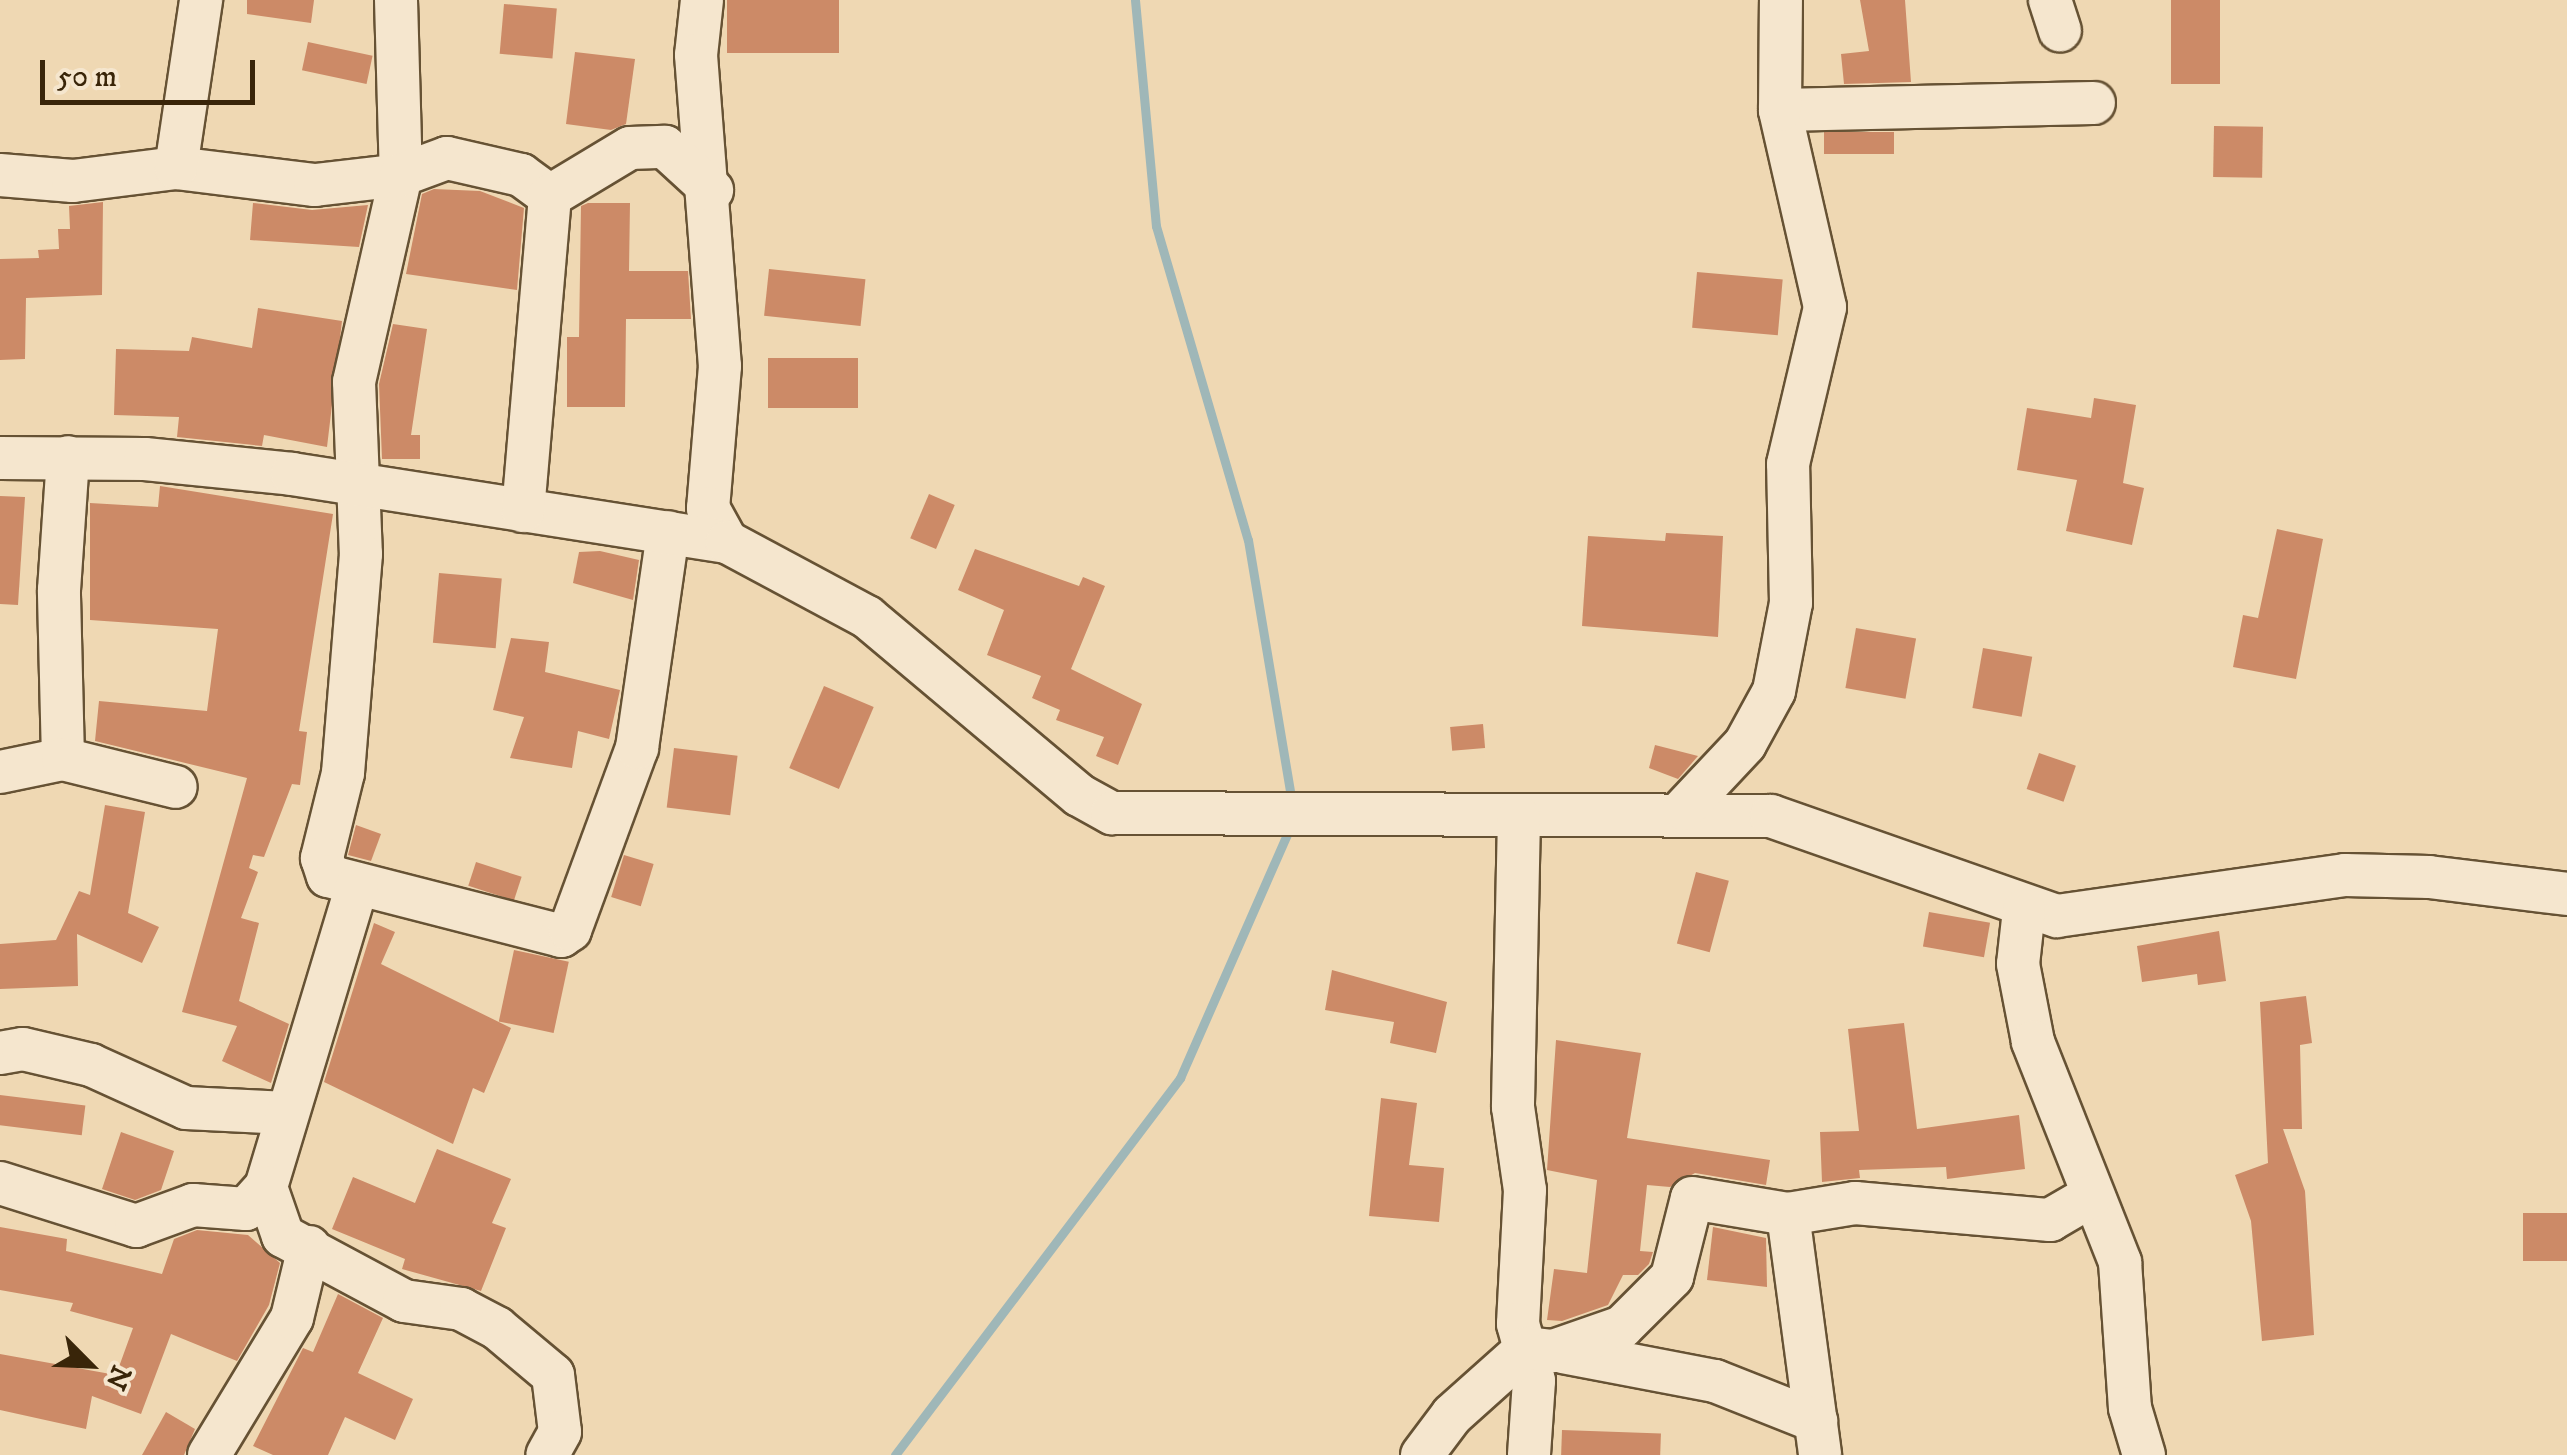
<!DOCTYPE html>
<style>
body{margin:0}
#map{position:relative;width:2567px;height:1455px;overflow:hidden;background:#efd8b3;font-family:"IM FELL DW Pica",serif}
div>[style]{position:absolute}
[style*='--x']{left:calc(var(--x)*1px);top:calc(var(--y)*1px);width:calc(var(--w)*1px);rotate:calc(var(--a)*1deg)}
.stream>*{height:9px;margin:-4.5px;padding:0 4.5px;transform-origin:4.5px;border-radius:4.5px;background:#9fb7b8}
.building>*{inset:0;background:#cc8a67;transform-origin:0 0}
.roads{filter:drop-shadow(2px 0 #665234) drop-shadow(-2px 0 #665234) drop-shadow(0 2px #665234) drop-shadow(0 -2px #665234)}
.minor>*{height:42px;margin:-21px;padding:0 21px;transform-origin:21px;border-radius:21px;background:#f5e6ce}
span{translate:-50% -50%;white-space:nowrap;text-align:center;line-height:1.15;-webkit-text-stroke:9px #f5e6ce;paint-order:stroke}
.north{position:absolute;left:40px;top:1315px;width:100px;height:100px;-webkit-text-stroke:8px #f5e6ce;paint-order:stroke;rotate:114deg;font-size:28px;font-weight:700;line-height:40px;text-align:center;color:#392509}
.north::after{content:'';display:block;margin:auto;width:35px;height:45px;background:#392509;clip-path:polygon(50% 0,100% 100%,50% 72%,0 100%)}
.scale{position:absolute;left:40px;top:60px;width:215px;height:45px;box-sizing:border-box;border:5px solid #392509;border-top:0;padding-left:12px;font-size:30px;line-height:35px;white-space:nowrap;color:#392509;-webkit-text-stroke:8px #f5e6ce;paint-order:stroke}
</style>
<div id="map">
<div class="stream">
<i style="--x:1135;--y:0;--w:227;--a:84.7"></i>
<i style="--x:1156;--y:226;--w:327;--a:73.7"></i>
<i style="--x:1248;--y:540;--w:266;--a:80.5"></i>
<i style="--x:895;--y:1455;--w:473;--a:-52.9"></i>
<i style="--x:1180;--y:1078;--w:274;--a:-66.3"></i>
</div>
<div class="building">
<i style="clip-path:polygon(247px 0,314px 0,311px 23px,247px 14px)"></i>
<i style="left:727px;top:0;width:112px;height:53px"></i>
<i style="clip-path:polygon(1860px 0,1905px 0,1911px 82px,1844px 84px,1841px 54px,1869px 51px)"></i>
<i style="left:2171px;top:0;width:49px;height:84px"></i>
<i style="left:504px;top:4px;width:53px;height:50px;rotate:5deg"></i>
<i style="left:308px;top:42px;width:66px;height:29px;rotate:12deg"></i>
<i style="clip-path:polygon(575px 52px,635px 59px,626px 124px,611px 130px,566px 124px)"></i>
<i style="left:2214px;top:126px;width:49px;height:51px;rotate:1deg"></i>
<i style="left:1894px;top:132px;width:22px;height:70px;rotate:90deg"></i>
<i style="clip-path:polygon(434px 189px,480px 191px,524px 208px,517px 290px,406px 274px,422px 194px)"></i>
<i style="clip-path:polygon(103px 202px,102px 295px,26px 298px,25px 359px,0 360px,0 259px,39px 258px,38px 250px,59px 249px,58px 229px,70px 229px,69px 206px)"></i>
<i style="clip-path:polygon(253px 203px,312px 210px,368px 205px,359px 247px,250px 240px)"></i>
<i style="clip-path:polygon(588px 203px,630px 203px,629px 271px,688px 271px,691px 319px,626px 319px,625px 407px,567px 407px,567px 337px,579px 337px,581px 206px)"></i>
<i style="left:769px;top:269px;width:97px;height:47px;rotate:6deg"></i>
<i style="left:1697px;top:272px;width:86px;height:56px;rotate:5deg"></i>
<i style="clip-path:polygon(258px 308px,342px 321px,327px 447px,264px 435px,262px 446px,177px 437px,179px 417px,114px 415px,116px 349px,189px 351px,192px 337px,252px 348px)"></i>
<i style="clip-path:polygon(393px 324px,427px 329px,411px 435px,420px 435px,420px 459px,382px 459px,379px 384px)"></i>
<i style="left:858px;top:358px;width:50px;height:90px;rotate:90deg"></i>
<i style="clip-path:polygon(2094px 398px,2136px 405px,2123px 483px,2144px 488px,2132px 545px,2066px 531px,2077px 480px,2017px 470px,2027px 408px,2091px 418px)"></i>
<i style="clip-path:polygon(160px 486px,333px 514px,299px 731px,307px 732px,300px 785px,292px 784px,264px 857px,253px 855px,249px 868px,258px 872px,241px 918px,259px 923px,239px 1001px,289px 1024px,271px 1083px,222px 1061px,237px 1026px,182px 1012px,247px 778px,95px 741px,99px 701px,207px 711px,218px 629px,90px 620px,90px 503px,158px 507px)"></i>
<i style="left:929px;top:494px;width:28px;height:48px;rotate:23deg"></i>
<i style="clip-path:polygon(0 496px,25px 497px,18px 605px,0 604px)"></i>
<i style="clip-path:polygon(2277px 529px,2323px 539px,2296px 679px,2233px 667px,2243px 615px,2258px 618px)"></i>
<i style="clip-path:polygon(1666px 533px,1723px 536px,1718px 637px,1582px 626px,1588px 536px,1665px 541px)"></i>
<i style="clip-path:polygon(975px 549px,1079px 586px,1083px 577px,1105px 586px,1071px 669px,1142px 704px,1118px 765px,1096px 756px,1104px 737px,1056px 720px,1060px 710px,1032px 698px,1041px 676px,987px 655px,1004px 610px,958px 590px)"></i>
<i style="clip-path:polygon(600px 551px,639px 560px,633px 600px,573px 583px,579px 552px)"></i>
<i style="left:439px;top:573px;width:63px;height:70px;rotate:5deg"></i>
<i style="left:1856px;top:628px;width:61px;height:61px;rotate:10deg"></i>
<i style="clip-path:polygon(511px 638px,549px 642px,545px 672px,620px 690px,609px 739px,578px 731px,572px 768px,510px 758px,524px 717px,493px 710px)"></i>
<i style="left:1983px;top:648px;width:50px;height:61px;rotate:10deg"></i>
<i style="left:824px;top:686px;width:54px;height:89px;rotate:23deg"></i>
<i style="left:1483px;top:724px;width:24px;height:33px;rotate:85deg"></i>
<i style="clip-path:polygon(1655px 745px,1698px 756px,1678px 779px,1649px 768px)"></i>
<i style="left:674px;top:748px;width:64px;height:60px;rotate:7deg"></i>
<i style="left:2039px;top:753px;width:39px;height:38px;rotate:19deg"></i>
<i style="clip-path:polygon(105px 805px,145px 812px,128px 913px,159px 927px,142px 963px,77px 934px,78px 986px,0 989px,0 944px,56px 940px,79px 891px,90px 895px)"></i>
<i style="clip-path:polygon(356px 825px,381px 834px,371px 861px,348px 855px)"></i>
<i style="left:624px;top:855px;width:31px;height:44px;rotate:17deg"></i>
<i style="left:476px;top:862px;width:48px;height:25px;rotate:18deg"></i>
<i style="left:1696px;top:872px;width:34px;height:74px;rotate:15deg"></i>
<i style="left:1929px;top:912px;width:62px;height:35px;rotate:10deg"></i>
<i style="clip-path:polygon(374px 923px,395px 932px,381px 964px,511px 1028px,484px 1093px,473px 1088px,453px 1144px,324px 1082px)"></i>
<i style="clip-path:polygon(2219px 931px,2226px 981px,2198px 985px,2197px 974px,2142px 982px,2137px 946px)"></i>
<i style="left:514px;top:950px;width:56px;height:73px;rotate:12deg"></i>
<i style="clip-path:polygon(1332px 970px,1447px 1002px,1436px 1053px,1390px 1043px,1394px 1022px,1325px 1010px)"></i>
<i style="clip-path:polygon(2306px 996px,2312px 1043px,2300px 1045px,2302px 1129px,2283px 1129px,2305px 1191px,2314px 1335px,2262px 1341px,2251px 1221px,2235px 1175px,2268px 1163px,2260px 1002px)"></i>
<i style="clip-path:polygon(1904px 1023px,1917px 1129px,2019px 1115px,2025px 1169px,1947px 1179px,1946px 1167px,1859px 1170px,1860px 1178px,1822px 1182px,1820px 1132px,1859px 1131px,1848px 1029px)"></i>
<i style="clip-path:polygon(1556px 1040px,1641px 1053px,1627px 1138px,1770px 1160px,1766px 1185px,1695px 1173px,1670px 1187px,1647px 1185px,1640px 1251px,1653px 1252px,1649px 1264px,1638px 1275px,1623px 1275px,1608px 1305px,1562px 1321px,1547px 1320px,1554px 1269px,1587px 1273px,1597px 1180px,1547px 1170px)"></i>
<i style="left:0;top:1095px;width:86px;height:30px;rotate:7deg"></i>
<i style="clip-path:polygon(1381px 1098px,1417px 1103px,1409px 1165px,1444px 1168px,1439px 1222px,1369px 1216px)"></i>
<i style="clip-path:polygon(121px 1132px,174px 1151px,161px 1190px,135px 1200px,102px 1189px)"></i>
<i style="clip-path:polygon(437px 1149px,511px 1179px,492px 1223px,506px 1228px,481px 1291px,402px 1269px,405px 1259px,332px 1229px,353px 1177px,415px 1203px)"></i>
<i style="left:2567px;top:1213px;width:48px;height:44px;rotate:90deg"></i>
<i style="clip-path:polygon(0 1227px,67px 1239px,66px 1251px,162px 1274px,174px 1239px,197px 1230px,248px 1235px,280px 1263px,269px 1305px,237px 1361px,171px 1334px,141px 1414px,92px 1396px,86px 1429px,0 1410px,0 1354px,116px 1375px,133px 1328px,70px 1311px,73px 1303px,0 1290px)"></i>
<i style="clip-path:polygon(1713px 1227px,1766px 1238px,1767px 1287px,1707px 1280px)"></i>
<i style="clip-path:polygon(338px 1294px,383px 1318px,358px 1373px,413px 1399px,395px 1440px,345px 1417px,328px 1455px,273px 1455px,253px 1446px,303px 1348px,313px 1352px)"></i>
<i style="clip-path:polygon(166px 1412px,195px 1429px,184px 1455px,142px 1455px)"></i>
<i style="left:1562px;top:1430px;width:99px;height:25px;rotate:2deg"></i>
</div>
<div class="roads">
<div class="minor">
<i style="--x:396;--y:0;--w:175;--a:88.4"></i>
<i style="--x:401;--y:175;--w:212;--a:102.8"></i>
<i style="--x:354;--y:382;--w:172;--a:87.7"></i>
<i style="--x:361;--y:554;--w:220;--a:94.7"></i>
<i style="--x:343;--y:773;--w:88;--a:103.9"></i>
<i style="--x:322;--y:858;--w:19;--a:72"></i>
<i style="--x:328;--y:876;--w:241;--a:14.4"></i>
<i style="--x:561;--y:936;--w:11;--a:-34"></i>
<i style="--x:570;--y:930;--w:194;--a:-69.8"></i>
<i style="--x:637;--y:748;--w:218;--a:-81.8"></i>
<i style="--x:702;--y:0;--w:55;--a:96.2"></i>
<i style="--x:696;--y:55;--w:312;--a:85.6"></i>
<i style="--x:720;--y:366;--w:143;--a:94.8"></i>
<i style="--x:708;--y:508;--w:39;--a:61"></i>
<i style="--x:2050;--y:0;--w:32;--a:72"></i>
<i style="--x:1780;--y:110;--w:314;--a:-1.3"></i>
<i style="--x:176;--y:168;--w:140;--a:7"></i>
<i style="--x:315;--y:185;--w:87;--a:-6.6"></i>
<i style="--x:401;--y:175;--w:49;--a:-20.3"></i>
<i style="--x:447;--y:158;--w:76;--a:12.9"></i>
<i style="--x:521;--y:175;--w:36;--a:36"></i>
<i style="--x:0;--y:175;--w:73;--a:4.7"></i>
<i style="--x:73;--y:181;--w:104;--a:-7.2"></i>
<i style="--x:176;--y:168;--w:170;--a:-81.5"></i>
<i style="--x:0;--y:458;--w:145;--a:0.4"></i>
<i style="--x:145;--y:459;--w:148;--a:5.8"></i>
<i style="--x:292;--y:474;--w:440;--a:8.9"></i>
<i style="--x:727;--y:542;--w:159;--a:28.2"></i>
<i style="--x:867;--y:617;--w:277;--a:40"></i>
<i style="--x:1079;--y:795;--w:38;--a:29"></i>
<i style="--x:1112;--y:813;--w:659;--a:0.26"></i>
<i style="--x:1771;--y:816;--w:303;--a:19.3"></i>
<i style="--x:2057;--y:916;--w:291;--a:-8.1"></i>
<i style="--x:2345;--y:875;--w:84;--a:1.4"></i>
<i style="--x:2429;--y:877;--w:139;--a:7"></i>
<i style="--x:523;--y:511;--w:316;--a:-85.1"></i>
<i style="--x:550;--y:196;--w:93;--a:-31"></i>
<i style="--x:630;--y:148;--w:35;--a:-2"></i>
<i style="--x:665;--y:147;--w:64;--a:42.5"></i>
<i style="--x:63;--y:759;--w:169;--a:-91.4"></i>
<i style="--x:59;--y:590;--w:133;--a:-86.1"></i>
<i style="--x:0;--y:772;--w:64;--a:-11.7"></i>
<i style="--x:63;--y:759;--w:116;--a:13.9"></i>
<i style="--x:1684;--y:809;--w:89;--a:-46.8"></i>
<i style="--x:1745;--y:744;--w:60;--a:-61.3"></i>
<i style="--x:1774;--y:691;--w:90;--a:-79.1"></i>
<i style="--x:1791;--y:603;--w:139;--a:-91.2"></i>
<i style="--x:1788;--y:464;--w:161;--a:-76.7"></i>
<i style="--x:1825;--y:307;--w:202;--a:-102.9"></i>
<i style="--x:1780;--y:110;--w:110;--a:-89.5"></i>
<i style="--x:1519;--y:817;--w:290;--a:91.2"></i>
<i style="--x:1513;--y:1107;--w:84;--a:81.8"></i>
<i style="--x:1525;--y:1190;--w:134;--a:93"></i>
<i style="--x:1518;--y:1324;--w:59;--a:74.3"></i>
<i style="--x:1534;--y:1381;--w:74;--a:93.9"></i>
<i style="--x:2024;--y:910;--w:54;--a:96.3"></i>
<i style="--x:2018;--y:964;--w:79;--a:79.1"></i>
<i style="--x:2033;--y:1042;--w:237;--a:68.4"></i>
<i style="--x:2120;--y:1262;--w:146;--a:86.1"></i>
<i style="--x:2130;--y:1408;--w:49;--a:73.4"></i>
<i style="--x:0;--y:1053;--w:23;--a:-10"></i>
<i style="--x:23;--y:1049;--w:70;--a:13.2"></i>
<i style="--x:91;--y:1065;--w:104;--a:24.4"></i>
<i style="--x:186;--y:1108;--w:101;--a:2.8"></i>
<i style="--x:0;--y:1183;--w:143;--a:17.5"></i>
<i style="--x:136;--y:1226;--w:61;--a:-20.2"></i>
<i style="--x:193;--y:1205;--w:53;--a:4.3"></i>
<i style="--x:246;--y:1209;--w:30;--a:-48"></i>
<i style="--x:266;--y:1187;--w:314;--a:-73.2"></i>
<i style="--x:266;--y:1187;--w:52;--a:70.9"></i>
<i style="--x:283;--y:1236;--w:137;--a:28.2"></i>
<i style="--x:404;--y:1301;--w:58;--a:8"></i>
<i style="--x:461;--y:1309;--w:41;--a:27.8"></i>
<i style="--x:497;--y:1328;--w:73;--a:40"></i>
<i style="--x:553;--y:1375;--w:57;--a:83"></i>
<i style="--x:560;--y:1432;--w:26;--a:119"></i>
<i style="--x:1788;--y:1214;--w:243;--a:82.4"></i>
<i style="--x:1563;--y:1352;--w:155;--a:10.8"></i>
<i style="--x:1715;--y:1381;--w:109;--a:21.6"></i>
<i style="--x:209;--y:1455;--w:160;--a:-58.8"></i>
<i style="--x:292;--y:1318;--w:73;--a:-76.5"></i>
<i style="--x:1422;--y:1455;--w:50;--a:-53.1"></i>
<i style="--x:1452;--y:1415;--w:101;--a:-41.8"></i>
<i style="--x:1527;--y:1348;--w:26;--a:7"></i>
<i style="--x:1553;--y:1351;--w:73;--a:-19.2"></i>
<i style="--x:1622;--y:1327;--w:71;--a:-45"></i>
<i style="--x:1672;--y:1277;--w:81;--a:-75.8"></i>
<i style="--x:1692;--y:1198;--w:97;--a:9.5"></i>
<i style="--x:1788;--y:1214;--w:68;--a:-9.3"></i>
<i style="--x:1855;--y:1203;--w:196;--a:5"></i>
<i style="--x:2050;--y:1220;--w:48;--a:-30.3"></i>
</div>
</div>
<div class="north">N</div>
<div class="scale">50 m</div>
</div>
